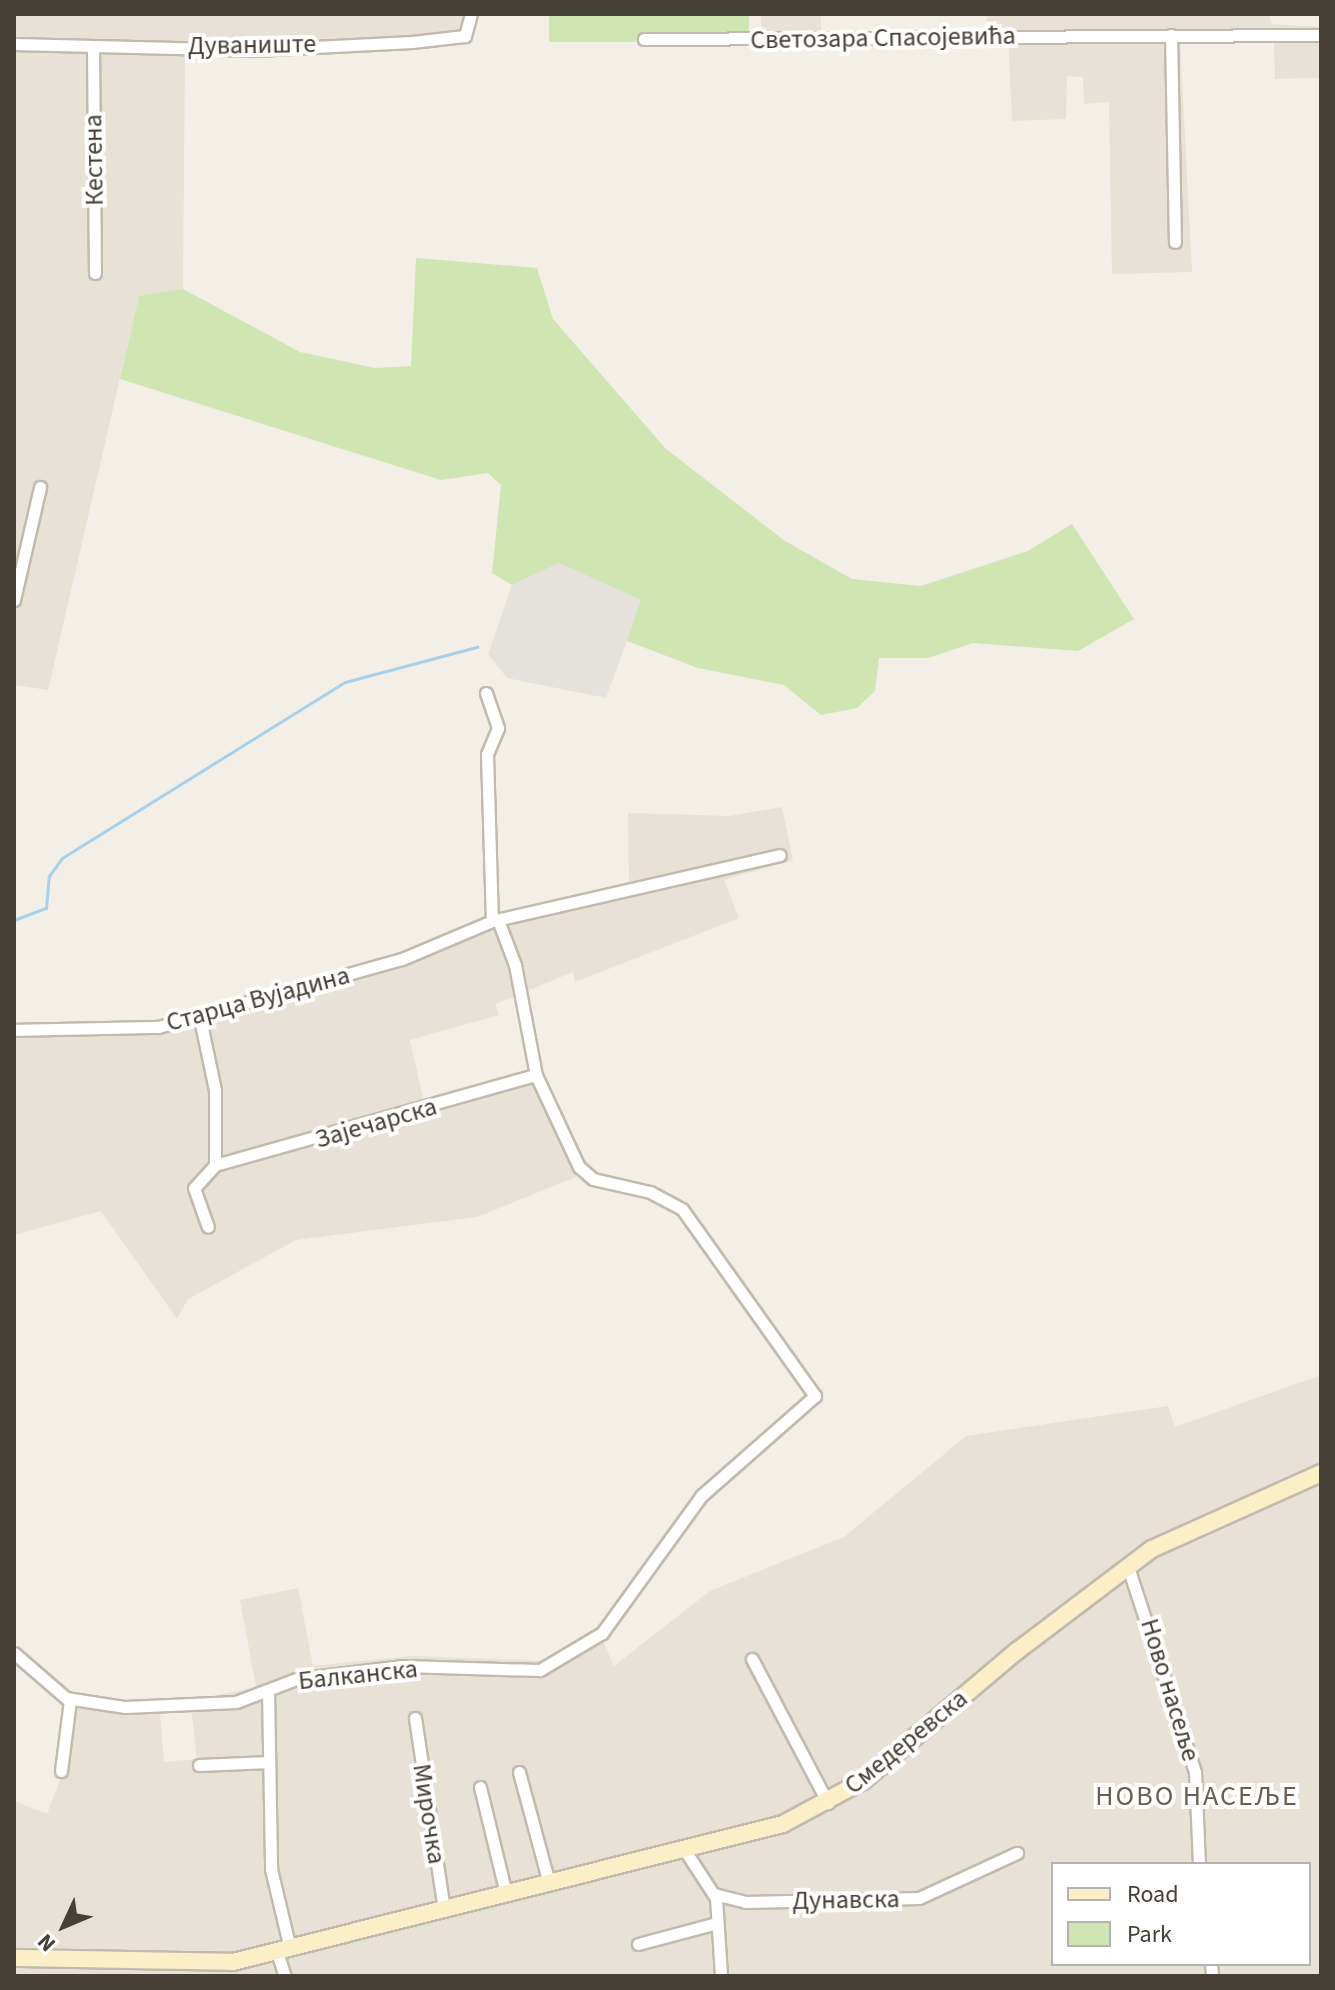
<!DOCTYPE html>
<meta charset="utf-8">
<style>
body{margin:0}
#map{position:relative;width:1335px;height:1990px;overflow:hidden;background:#f3efe7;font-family:"Source Sans 3",sans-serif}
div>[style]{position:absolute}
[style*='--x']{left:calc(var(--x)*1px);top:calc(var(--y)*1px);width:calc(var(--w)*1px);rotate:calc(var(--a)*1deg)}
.residential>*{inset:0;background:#e7e1d6}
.industrial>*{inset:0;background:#e5e1dc}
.green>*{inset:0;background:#cfe5b2;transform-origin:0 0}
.stream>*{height:3px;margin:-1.5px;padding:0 1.5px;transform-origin:1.5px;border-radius:1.5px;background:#a6d1ed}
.roads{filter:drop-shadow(2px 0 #c1baad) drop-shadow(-2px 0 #c1baad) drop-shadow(0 2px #c1baad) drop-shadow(0 -2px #c1baad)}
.minor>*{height:11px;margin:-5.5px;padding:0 5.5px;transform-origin:5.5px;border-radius:5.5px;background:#fff}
.secondary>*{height:16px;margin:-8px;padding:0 8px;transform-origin:8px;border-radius:8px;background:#fcefc8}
span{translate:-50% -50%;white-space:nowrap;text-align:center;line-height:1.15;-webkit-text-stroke:8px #fff;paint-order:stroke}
.street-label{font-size:26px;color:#464037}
.neighbourhood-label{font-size:28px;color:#685d4e;letter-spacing:2px}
.frame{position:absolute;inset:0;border:16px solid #464037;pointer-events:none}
.legend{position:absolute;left:1051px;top:1862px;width:260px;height:104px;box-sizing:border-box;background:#fff;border:2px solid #b5b3af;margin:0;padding:10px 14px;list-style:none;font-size:24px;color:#464037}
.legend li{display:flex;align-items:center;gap:16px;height:40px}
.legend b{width:40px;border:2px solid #b5b3af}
.north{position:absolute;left:24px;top:1886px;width:80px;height:80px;-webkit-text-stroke:6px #fff;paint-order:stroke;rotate:226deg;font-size:22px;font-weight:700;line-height:32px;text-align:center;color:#464037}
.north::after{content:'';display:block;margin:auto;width:28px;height:36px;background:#464037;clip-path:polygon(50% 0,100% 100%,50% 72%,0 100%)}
</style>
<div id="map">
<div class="residential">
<i style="clip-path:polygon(14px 14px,473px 14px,474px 39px,426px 46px,185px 52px,183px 289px,139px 296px,48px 690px,14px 685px)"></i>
<i style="clip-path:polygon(761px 14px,821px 14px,821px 33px,761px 37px)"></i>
<i style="clip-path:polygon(987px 14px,1269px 14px,1272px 24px,1321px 27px,1321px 78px,1275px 79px,1274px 40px,1180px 40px,1192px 272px,1112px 274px,1109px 102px,1084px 104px,1083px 77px,1067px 76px,1066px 119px,1012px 121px,1008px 33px,987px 35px)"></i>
<i style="clip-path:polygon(782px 807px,793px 860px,724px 880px,739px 918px,575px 982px,573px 972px,495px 1004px,499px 1015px,410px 1040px,426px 1111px,534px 1080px,576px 1177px,477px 1217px,296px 1240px,188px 1299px,177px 1319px,101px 1211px,14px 1235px,14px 1029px,154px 1032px,421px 947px,497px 914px,629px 886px,628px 813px,730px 816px)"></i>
<i style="clip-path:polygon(evenodd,1321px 1375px,1321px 1976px,14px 1976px,14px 1801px,47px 1814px,64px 1769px,73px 1703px,160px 1713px,164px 1762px,197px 1759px,190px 1701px,256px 1687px,240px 1600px,298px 1588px,313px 1666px,411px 1656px,546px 1661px,597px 1627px,614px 1666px,710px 1591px,844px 1537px,966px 1436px,1168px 1406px,1175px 1427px,1321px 1375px,1053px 1864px,1309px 1864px,1309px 1964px,1053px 1964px,1053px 1864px)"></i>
</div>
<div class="industrial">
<i style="clip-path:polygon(559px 563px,642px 600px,606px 698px,507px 678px,488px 654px,512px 585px)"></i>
</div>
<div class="green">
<i style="left:549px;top:14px;width:200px;height:28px"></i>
<i style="clip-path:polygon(416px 258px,537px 268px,553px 319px,666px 449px,785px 541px,852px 579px,921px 586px,1028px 551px,1072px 524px,1134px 619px,1078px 651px,973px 643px,928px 658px,879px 658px,875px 691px,857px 708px,821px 715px,784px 685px,698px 668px,627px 641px,641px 600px,559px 563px,512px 585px,492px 573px,501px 485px,488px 473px,441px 480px,120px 379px,139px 296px,183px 289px,300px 352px,375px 368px,411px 366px)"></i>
</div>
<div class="stream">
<i style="--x:14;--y:920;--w:34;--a:-21"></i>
<i style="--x:46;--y:908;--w:32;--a:-85"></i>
<i style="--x:49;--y:876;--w:22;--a:-54"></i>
<i style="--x:62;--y:858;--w:333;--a:-31.9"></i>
<i style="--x:345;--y:682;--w:137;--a:-14.9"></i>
</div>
<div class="roads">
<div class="minor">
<i style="--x:1171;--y:35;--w:207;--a:88.9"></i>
<i style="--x:644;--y:39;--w:677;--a:-0.34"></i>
<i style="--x:14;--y:44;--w:242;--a:1.4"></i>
<i style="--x:256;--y:50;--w:156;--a:-2.9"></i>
<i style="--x:412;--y:42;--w:53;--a:-6.5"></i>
<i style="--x:465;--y:36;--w:23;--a:-75"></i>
<i style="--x:93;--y:46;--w:227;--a:89.5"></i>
<i style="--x:14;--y:600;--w:116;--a:-77"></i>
<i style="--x:486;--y:693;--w:37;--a:71"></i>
<i style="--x:498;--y:728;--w:28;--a:113"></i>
<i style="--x:487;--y:754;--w:167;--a:88.3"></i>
<i style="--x:199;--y:1014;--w:78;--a:78.1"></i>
<i style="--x:215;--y:1090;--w:75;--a:90"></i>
<i style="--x:215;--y:1165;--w:31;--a:132"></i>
<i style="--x:194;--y:1188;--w:41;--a:70.3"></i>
<i style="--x:14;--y:1030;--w:144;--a:-1.2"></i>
<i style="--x:158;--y:1027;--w:253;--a:-15.6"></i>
<i style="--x:402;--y:959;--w:98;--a:-22.9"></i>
<i style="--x:492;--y:921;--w:295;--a:-12.9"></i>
<i style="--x:215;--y:1165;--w:333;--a:-15.7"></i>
<i style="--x:1128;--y:1567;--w:216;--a:71.9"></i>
<i style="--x:1195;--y:1772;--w:92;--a:87.5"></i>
<i style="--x:14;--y:1653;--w:69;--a:40.9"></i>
<i style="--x:66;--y:1698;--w:60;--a:8.7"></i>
<i style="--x:125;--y:1707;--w:111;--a:-2.6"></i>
<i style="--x:236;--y:1702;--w:64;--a:-21"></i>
<i style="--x:296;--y:1679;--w:108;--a:-6.9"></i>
<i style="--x:403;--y:1666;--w:137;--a:1.7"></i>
<i style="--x:540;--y:1670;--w:72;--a:-30.8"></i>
<i style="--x:602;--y:1633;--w:169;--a:-54.1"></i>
<i style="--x:701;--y:1496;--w:152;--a:-41.3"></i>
<i style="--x:815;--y:1396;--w:229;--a:-125.4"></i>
<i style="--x:682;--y:1209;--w:36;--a:-152"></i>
<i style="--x:650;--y:1192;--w:58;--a:-167.2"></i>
<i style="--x:593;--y:1179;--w:18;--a:-139"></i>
<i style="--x:579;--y:1167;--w:102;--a:-115.1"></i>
<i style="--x:536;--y:1075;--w:112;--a:-100.8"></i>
<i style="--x:515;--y:965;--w:48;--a:-110.7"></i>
<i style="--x:752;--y:1659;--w:163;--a:62.2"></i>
<i style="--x:268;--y:1690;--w:179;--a:89"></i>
<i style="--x:271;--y:1869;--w:82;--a:76.6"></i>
<i style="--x:415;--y:1718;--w:194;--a:81.4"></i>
<i style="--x:199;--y:1765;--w:70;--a:-2.5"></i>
<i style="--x:61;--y:1771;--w:72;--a:-82.8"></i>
<i style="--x:519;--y:1772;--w:115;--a:74.9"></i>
<i style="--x:480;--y:1787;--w:110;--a:76.3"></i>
<i style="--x:684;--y:1849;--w:59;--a:56.9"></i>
<i style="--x:716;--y:1898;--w:78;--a:86.3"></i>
<i style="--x:714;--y:1894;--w:32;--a:14"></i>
<i style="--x:745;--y:1902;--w:174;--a:-1.3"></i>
<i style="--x:919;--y:1898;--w:108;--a:-24.7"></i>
<i style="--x:638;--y:1944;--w:82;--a:-14.9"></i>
<i style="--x:277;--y:1952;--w:25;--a:72"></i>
<i style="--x:1211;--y:1964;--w:12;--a:85"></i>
</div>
<div class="secondary">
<i style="--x:14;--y:1958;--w:219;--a:1"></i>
<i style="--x:233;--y:1962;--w:567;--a:-14.09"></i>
<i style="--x:783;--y:1824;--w:91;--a:-28.3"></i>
<i style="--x:863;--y:1781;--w:202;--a:-40.2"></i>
<i style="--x:1017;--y:1651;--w:169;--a:-37.1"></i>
<i style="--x:1152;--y:1549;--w:185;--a:-24.2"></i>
</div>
</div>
<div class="street-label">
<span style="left:883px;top:38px;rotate:-1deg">Светозара Спасојевића</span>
<span style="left:252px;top:45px;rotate:-1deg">Дуваниште</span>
<span style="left:94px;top:160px;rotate:-91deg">Кестена</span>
<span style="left:258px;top:999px;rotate:-15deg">Старца Вујадина</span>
<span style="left:376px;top:1123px;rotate:-16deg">Зајечарска</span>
<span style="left:358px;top:1675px;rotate:-6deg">Балканска</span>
<span style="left:1170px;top:1690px;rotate:73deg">Ново насеље</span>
<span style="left:906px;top:1742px;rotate:-39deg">Смедеревска</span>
<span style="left:429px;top:1814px;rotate:81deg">Мирочка</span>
<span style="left:846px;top:1900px;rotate:-1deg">Дунавска</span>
</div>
<div class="neighbourhood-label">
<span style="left:1197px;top:1796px">НОВО НАСЕЉЕ</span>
</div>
<div class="frame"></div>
<ul class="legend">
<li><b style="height:10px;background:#fcefc8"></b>Road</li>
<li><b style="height:22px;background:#cfe5b2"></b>Park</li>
</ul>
<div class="north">N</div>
</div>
